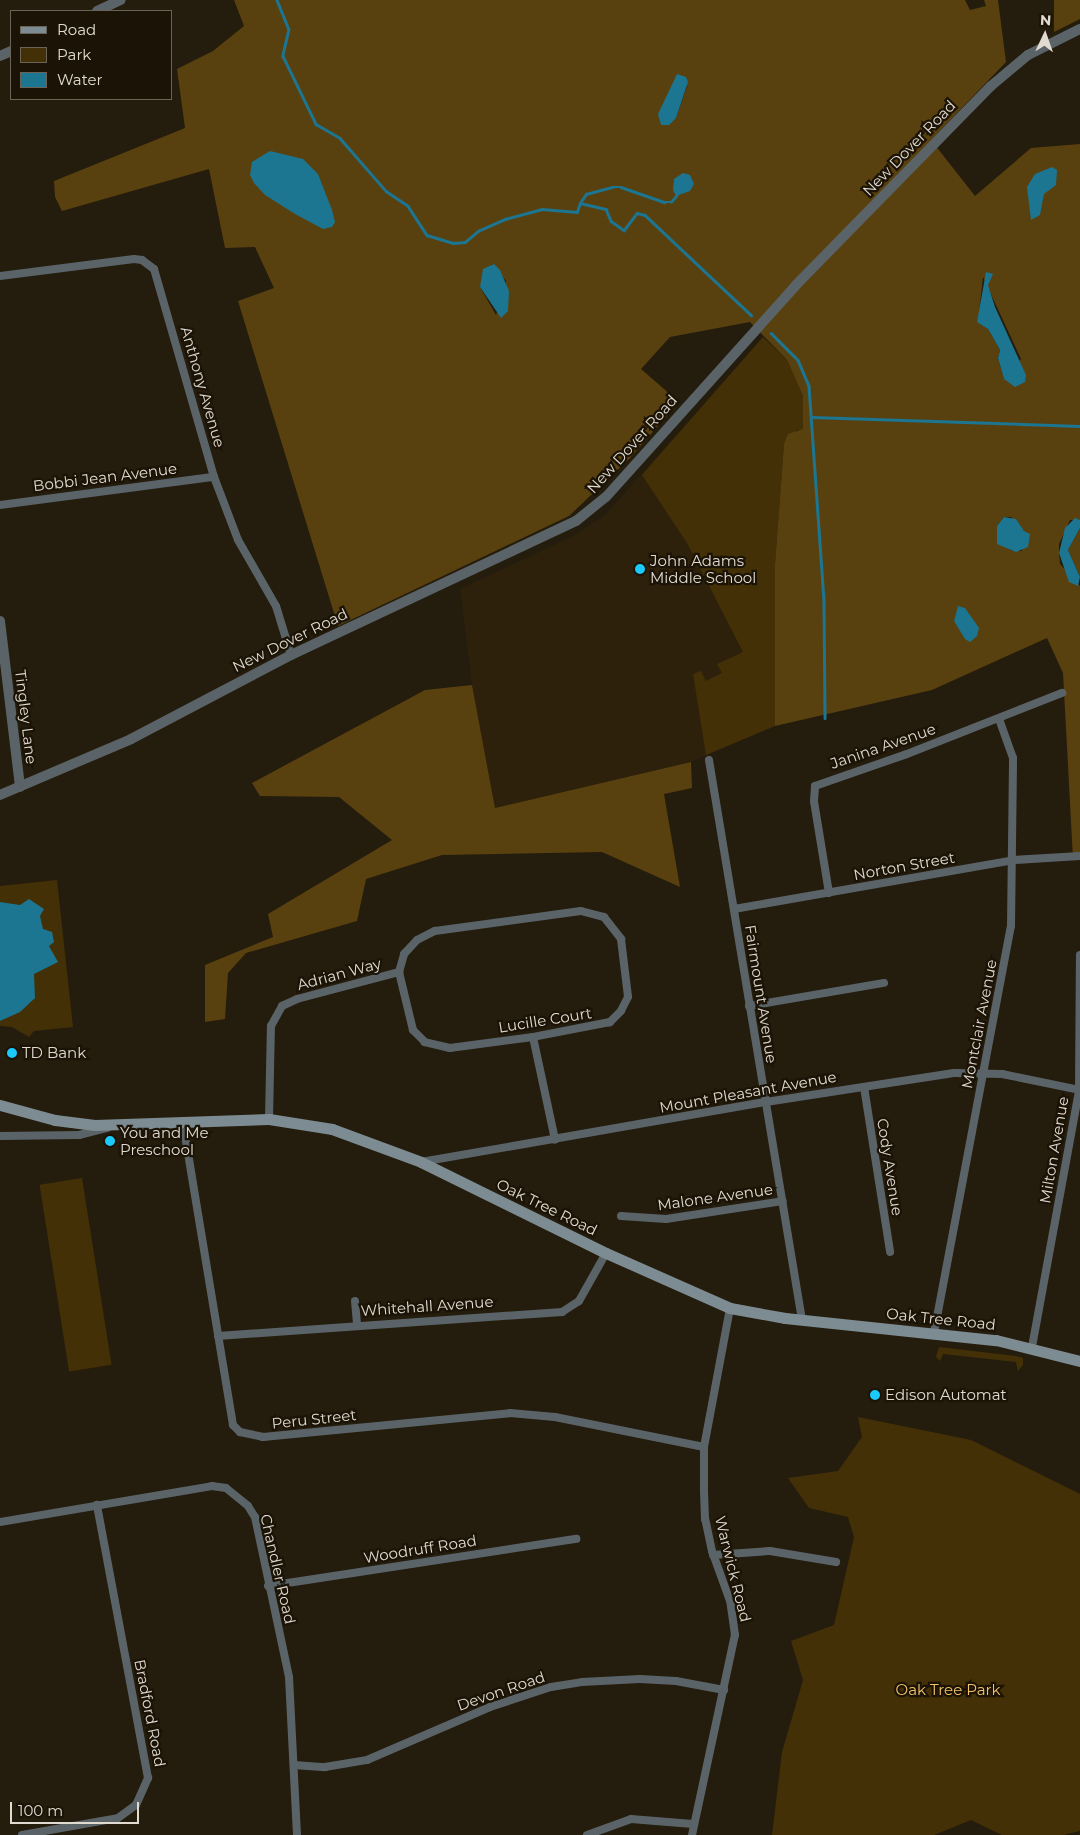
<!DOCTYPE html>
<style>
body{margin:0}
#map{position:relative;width:1080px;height:1835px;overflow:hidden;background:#241c0d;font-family:Montserrat,sans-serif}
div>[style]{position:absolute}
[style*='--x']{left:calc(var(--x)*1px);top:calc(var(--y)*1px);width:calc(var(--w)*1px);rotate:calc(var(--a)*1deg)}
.built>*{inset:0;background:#2d210c}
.green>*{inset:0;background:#443007;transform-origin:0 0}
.forest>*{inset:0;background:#59410f}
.water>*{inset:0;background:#1c7591}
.stream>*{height:2.5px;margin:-1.25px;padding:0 1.25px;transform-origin:1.25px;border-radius:1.25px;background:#1c7591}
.minor>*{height:8px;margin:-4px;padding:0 4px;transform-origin:4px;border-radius:4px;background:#5a6468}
.tertiary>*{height:10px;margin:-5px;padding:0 5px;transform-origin:5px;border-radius:5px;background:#5a6468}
.secondary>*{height:11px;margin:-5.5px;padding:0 5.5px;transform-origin:5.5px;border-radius:5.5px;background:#7d8c92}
.dots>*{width:14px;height:14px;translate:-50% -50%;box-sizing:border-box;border:2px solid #1b1305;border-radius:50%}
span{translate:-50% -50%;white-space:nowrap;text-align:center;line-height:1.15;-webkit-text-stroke:4.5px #1b1305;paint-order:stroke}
.street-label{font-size:15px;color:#e0dad1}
.poi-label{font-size:15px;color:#e0dad1}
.left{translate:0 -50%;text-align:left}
.park-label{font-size:15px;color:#f2c269}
.legend{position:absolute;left:10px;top:10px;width:162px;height:90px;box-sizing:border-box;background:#1b1305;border:1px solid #6a6357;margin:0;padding:6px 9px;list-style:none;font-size:15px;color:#e0dad1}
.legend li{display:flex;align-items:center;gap:10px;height:25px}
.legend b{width:25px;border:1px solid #6a6357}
.north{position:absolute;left:1020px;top:10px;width:50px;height:50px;-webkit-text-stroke:4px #1b1305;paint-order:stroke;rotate:3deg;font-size:14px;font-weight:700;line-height:20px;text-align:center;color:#e0dad1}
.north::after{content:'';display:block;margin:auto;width:18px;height:22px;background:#e0dad1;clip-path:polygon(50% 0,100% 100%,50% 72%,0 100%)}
.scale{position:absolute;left:10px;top:1802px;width:129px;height:22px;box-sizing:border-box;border:2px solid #e0dad1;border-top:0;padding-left:6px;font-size:15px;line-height:18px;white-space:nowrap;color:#e0dad1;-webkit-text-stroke:4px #1b1305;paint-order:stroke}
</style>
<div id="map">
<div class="built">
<i style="clip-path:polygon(763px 337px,784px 444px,775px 564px,775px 726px,691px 762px,495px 808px,472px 685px,460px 589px,575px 535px,605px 515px)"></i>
</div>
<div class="green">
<i style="clip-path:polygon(763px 337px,787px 360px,803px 396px,803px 430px,797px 430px,784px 444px,775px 564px,775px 726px,706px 755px,693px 674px,701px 671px,706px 681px,722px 673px,717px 664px,743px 652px,687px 543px,642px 475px)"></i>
<i style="clip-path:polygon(57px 880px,73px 1027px,34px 1031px,29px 1037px,12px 1027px,0 1026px,0 886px)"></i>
<i style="left:82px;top:1178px;width:189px;height:43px;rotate:81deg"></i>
<i style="clip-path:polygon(939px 1347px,1016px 1356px,1023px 1358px,1023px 1365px,1018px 1371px,1016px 1362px,943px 1354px,940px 1361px,936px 1357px)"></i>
<i style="clip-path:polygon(858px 1417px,971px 1440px,1080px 1494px,1080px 1831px,1063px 1835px,1002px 1835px,971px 1820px,934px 1835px,772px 1835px,782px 1752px,803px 1680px,791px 1641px,834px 1625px,854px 1537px,848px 1517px,809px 1508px,788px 1478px,838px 1471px,862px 1437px)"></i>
</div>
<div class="forest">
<i style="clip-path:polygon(evenodd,234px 0,965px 0,970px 10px,986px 6px,984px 0,998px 0,1006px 62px,931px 140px,975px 196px,1031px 148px,1080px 144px,1080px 520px,1070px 520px,1059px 544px,1059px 553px,1060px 564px,1080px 586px,1080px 859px,1073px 859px,1063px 673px,1047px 638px,932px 690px,775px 726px,775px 564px,784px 444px,788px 434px,803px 429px,803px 396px,787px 360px,750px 322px,670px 337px,641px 369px,679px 402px,630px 458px,569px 516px,338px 626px,238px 301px,274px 288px,255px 247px,225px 248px,209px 169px,62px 211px,55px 197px,54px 181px,185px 128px,177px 69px,213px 51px,244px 26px,234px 0,674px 84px,687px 86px,676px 118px,668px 97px,674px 84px,234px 0,493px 264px,506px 281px,496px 315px,480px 287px,493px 264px,234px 0,983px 277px,1021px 359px,1004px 379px,998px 358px,1000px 350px,988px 329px,978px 322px,983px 277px,234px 0,1004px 517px,1011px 517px,1024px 531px,1022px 551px,1010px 550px,997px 526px,1004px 517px)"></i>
<i style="clip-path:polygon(1054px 0,1080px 0,1080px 19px,1054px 32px)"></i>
<i style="clip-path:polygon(1080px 528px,1080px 577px,1068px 550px)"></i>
<i style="clip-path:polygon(472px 685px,495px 808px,691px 762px,692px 788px,664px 794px,680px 887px,602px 852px,442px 855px,366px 879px,357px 921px,246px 953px,228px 973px,225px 1019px,205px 1022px,205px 965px,273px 937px,268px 914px,392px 840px,339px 797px,260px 796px,252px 783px,425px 690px)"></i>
</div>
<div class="water">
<i style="clip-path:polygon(677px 74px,686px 77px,688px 82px,676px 118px,669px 125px,661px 125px,658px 114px)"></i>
<i style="clip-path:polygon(270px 151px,303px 159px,318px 174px,332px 210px,335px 222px,332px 227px,323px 229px,295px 214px,265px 195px,254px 183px,250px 175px,252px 162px)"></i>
<i style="clip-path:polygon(1052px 167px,1057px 170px,1056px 185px,1044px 194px,1040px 215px,1031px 220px,1027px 187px,1035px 174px)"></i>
<i style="clip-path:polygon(683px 173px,690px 175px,694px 184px,690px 191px,676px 196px,673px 190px,674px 179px)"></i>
<i style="clip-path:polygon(494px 264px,500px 270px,509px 291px,508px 311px,501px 318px,480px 287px,483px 269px)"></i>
<i style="clip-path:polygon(986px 272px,993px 274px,988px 285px,995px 307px,1026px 375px,1025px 382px,1015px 387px,1004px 379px,998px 358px,1000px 350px,988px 329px,977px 322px)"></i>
<i style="clip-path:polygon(1004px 517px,1016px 519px,1024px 531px,1030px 534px,1028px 547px,1016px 552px,997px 544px,997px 526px)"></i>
<i style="clip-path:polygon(1075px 518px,1080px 520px,1080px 528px,1068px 550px,1080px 577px,1078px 586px,1069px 582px,1059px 553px,1065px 528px)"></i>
<i style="clip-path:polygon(958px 606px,965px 608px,979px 628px,977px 636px,970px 642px,965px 639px,954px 621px)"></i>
<i style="clip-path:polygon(29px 899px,44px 909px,40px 916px,43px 929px,52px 932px,54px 942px,49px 946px,58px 962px,34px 974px,35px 998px,20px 1012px,0 1021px,0 902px,20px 905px)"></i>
</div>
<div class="stream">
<i style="--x:277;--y:0;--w:31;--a:68"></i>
<i style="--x:289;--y:29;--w:28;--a:103"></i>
<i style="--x:283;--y:56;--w:76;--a:64.1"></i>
<i style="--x:316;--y:124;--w:28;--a:30"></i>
<i style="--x:340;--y:138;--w:70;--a:49"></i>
<i style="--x:386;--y:191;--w:27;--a:34"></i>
<i style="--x:408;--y:206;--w:35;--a:57"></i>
<i style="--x:427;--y:235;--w:27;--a:17"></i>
<i style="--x:453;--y:243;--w:12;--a:-5"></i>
<i style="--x:465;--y:242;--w:17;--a:-40"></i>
<i style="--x:478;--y:231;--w:30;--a:-24"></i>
<i style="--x:505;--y:219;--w:38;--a:-15"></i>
<i style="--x:542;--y:209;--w:35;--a:5"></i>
<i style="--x:577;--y:212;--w:9;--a:-72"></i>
<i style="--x:580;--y:203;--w:27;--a:13"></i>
<i style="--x:606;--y:209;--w:13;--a:67"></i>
<i style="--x:611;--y:221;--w:16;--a:35"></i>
<i style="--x:624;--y:230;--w:21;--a:-53"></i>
<i style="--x:637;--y:213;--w:8;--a:14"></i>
<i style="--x:645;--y:215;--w:146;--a:43.3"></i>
<i style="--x:580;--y:203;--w:11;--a:-56"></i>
<i style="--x:586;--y:194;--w:28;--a:-15"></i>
<i style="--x:613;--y:187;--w:8;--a:0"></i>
<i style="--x:621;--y:187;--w:46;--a:19.2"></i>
<i style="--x:664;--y:202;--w:7;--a:0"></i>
<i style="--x:671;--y:202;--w:8;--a:-50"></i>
<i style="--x:771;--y:333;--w:38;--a:45"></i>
<i style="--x:798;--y:360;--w:28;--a:67"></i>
<i style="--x:809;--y:386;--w:217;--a:86"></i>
<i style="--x:824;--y:602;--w:116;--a:89.5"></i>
<i style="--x:812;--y:417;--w:268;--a:1.9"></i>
</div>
<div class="minor">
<i style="--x:0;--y:276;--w:135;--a:-7.2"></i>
<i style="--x:134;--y:259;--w:8;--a:7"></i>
<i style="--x:142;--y:260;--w:15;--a:37"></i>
<i style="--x:154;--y:269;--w:216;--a:73.9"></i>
<i style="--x:214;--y:477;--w:67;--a:69.1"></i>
<i style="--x:238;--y:540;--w:76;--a:60.1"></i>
<i style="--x:276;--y:606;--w:51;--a:73"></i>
<i style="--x:0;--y:505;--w:216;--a:-7.5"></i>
<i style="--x:709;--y:760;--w:568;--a:80.57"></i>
<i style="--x:829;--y:893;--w:93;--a:-99.3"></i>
<i style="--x:814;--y:801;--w:15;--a:-86"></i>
<i style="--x:815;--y:786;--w:97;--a:-19.2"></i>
<i style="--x:907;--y:754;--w:167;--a:-21.5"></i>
<i style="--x:734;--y:909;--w:284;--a:-9.9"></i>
<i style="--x:1014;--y:860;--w:66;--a:-3.5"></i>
<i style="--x:581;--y:911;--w:24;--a:15"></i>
<i style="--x:604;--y:917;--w:28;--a:52"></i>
<i style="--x:621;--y:939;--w:58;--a:83.1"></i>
<i style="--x:628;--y:997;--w:16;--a:117"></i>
<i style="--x:621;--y:1011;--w:16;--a:135"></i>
<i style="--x:610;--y:1022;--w:78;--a:169"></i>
<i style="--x:533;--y:1037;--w:84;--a:172.5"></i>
<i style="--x:450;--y:1048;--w:26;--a:-167"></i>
<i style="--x:425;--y:1042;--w:17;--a:-135"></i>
<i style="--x:413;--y:1030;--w:60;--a:-103.6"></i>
<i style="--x:399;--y:972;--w:19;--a:-74"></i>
<i style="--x:404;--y:954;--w:19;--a:-47"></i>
<i style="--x:417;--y:940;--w:20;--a:-27"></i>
<i style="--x:435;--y:931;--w:147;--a:-7.8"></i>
<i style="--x:749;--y:1006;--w:137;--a:-9.7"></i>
<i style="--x:533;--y:1037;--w:105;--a:77.9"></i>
<i style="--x:864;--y:1087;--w:167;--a:81"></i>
<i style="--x:269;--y:1119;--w:93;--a:-88.8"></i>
<i style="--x:271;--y:1026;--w:23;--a:-61"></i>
<i style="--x:282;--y:1006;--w:17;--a:-25"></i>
<i style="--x:297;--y:999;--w:106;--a:-14.8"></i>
<i style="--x:183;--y:1123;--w:306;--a:80.6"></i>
<i style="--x:233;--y:1425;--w:10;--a:45"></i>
<i style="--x:240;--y:1432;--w:24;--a:12"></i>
<i style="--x:263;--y:1437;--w:248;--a:-5.5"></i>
<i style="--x:510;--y:1413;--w:45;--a:5.1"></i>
<i style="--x:555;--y:1417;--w:152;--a:11.4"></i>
<i style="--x:0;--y:1136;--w:79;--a:-0.7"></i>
<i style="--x:79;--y:1135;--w:29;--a:-14"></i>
<i style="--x:421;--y:1162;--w:350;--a:-9.9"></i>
<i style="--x:766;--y:1102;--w:190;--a:-8.8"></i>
<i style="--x:954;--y:1073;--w:48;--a:1.2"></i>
<i style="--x:1002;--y:1074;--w:80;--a:11.6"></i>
<i style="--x:621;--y:1216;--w:45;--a:3.8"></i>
<i style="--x:666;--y:1219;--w:118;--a:-8.7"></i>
<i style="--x:355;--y:1301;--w:24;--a:85"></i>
<i style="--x:934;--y:1333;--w:414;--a:-79.3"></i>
<i style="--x:1011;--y:926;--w:168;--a:-89.3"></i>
<i style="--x:1013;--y:758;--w:41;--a:-109.7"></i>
<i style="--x:218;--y:1336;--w:345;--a:-4"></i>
<i style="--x:562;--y:1312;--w:20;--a:-33"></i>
<i style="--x:579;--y:1301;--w:55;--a:-60.6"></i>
<i style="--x:1032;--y:1347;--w:261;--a:-79.6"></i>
<i style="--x:1079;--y:1090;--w:135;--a:-89.6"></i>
<i style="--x:0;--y:1522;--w:215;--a:-9.6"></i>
<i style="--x:212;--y:1486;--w:14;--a:8"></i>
<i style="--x:226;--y:1488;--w:28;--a:39"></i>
<i style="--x:248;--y:1506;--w:13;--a:58"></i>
<i style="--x:255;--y:1517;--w:164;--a:78"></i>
<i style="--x:289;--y:1677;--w:158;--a:87.1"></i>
<i style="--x:713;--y:1555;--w:57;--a:-4"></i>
<i style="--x:770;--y:1551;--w:67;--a:9.5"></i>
<i style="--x:268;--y:1586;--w:312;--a:-8.7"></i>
<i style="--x:294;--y:1765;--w:31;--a:4"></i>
<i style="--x:325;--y:1767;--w:43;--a:-9.5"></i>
<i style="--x:367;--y:1760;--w:134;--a:-23.3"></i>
<i style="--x:490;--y:1707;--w:64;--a:-18.2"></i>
<i style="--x:551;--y:1687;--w:31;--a:-9"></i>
<i style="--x:582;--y:1682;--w:58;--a:-3"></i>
<i style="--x:640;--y:1679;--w:36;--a:3"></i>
<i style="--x:676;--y:1681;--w:49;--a:10.6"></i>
<i style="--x:22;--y:1835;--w:97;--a:-10"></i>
<i style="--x:118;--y:1818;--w:22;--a:-36"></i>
<i style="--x:136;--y:1805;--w:30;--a:-66"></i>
<i style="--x:148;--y:1778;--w:278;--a:-100.6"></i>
<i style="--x:587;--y:1835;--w:47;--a:-20"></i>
<i style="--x:631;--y:1819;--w:62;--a:4.6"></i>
<i style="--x:692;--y:1835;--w:205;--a:-77.9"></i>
<i style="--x:735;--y:1635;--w:34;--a:-98"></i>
<i style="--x:730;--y:1601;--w:53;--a:-109.8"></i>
<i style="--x:712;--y:1551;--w:33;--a:-102"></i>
<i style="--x:705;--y:1519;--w:32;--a:-92"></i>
<i style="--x:704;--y:1487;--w:40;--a:-90"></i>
<i style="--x:704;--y:1447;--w:141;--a:-79.4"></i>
</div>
<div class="tertiary">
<i style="--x:97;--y:11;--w:26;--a:-25"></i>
<i style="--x:0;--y:56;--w:12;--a:-24"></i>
<i style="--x:0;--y:621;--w:167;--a:83.1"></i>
<i style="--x:0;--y:795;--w:142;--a:-23.1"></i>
<i style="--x:131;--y:739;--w:181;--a:-27.7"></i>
<i style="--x:291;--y:655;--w:315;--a:-25.2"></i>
<i style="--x:576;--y:521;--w:38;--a:-39"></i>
<i style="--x:606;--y:497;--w:283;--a:-48.1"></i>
<i style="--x:795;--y:286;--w:280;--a:-45.6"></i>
<i style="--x:991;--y:86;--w:48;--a:-40"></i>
<i style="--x:1028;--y:55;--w:58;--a:-26.6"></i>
</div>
<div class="secondary">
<i style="--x:0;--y:1105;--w:57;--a:15.3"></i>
<i style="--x:55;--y:1120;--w:40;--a:7.1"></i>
<i style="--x:95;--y:1125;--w:174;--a:-2"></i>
<i style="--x:269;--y:1119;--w:64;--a:9"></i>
<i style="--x:332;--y:1129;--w:95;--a:20.3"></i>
<i style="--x:421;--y:1162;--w:206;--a:26.2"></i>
<i style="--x:606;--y:1253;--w:136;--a:23.9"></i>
<i style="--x:730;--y:1308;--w:56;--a:10.3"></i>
<i style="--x:785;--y:1318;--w:212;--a:6"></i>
<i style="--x:996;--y:1340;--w:87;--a:14"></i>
</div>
<div class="dots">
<i style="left:640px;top:569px;background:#1bcafc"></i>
<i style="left:12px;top:1053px;background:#1bcafc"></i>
<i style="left:110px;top:1141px;background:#1bcafc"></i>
<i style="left:875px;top:1395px;background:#1bcafc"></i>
</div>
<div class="street-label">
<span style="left:909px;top:148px;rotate:-46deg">New Dover Road</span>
<span style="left:203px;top:387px;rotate:74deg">Anthony Avenue</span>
<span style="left:632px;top:444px;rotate:-48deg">New Dover Road</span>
<span style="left:105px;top:477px;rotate:-7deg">Bobbi Jean Avenue</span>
<span style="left:290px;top:640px;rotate:-26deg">New Dover Road</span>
<span style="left:26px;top:717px;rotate:83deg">Tingley Lane</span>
<span style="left:883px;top:746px;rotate:-19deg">Janina Avenue</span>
<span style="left:904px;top:866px;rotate:-10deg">Norton Street</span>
<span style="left:339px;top:974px;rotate:-15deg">Adrian Way</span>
<span style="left:761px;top:994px;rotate:81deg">Fairmount Avenue</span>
<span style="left:545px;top:1020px;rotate:-9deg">Lucille Court</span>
<span style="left:979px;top:1024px;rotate:-79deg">Montclair Avenue</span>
<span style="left:748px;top:1092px;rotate:-10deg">Mount Pleasant Avenue</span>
<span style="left:1054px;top:1150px;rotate:-80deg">Milton Avenue</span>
<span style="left:890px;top:1167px;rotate:81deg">Cody Avenue</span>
<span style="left:715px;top:1197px;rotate:-8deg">Malone Avenue</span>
<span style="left:547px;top:1207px;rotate:26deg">Oak Tree Road</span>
<span style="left:427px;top:1306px;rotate:-4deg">Whitehall Avenue</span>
<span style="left:941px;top:1319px;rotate:6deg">Oak Tree Road</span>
<span style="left:314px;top:1419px;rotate:-6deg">Peru Street</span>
<span style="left:420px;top:1549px;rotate:-9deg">Woodruff Road</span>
<span style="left:278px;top:1569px;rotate:77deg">Chandler Road</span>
<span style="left:733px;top:1569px;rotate:76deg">Warwick Road</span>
<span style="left:501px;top:1691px;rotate:-19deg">Devon Road</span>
<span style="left:150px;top:1713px;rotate:79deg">Bradford Road</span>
</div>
<div class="poi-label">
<span class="left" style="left:650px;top:569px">John Adams<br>Middle School</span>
<span class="left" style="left:22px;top:1053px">TD Bank</span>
<span class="left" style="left:120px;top:1141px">You and Me<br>Preschool</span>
<span class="left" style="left:885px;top:1395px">Edison Automat</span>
</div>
<div class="park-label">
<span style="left:948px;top:1690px">Oak Tree Park</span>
</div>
<ul class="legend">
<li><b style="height:6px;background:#7d8c92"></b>Road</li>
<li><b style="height:14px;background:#443007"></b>Park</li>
<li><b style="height:14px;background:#1c7591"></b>Water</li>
</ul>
<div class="north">N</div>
<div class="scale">100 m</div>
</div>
